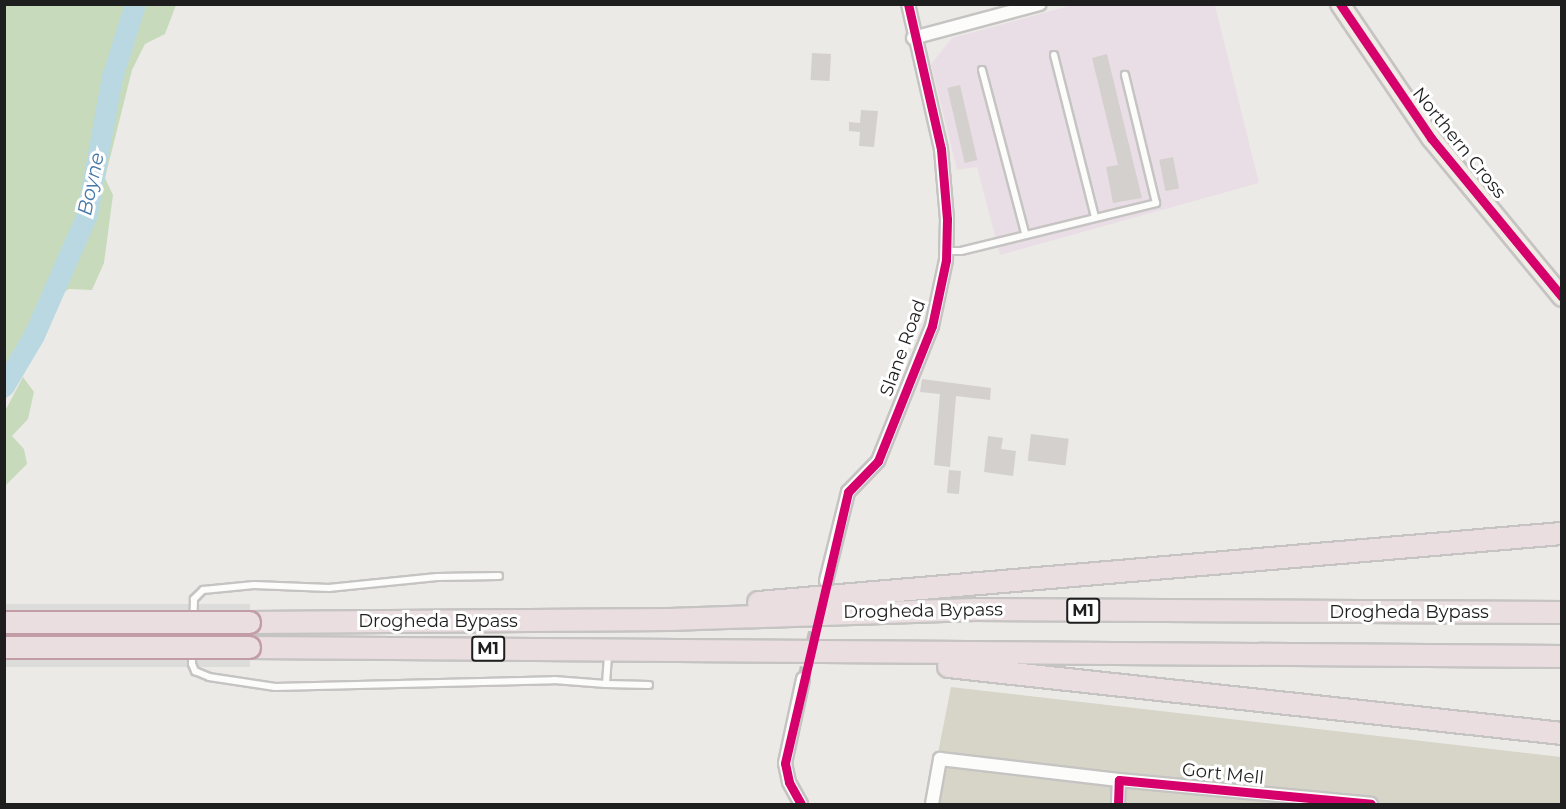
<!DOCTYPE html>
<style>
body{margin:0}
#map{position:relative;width:1566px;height:809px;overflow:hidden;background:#eceae7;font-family:Montserrat,sans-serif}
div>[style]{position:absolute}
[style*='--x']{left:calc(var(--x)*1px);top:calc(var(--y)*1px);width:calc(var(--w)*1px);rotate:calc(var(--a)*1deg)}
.industrial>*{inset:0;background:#eadee6}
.construction>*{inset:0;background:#d6d5c8}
.forest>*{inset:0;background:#c7dbbc}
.pier>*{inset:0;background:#dcdcda;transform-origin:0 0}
.river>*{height:21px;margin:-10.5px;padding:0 10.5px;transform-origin:10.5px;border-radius:10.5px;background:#b9d8e1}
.building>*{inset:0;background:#d3d0ce;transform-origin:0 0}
.minor-tunnel>*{height:12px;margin-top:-6px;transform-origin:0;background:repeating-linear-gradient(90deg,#c3c1bf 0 12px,transparent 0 18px)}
.roads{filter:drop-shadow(2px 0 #c5c4c3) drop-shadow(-2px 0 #c5c4c3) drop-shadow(0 2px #c5c4c3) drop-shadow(0 -2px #c5c4c3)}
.service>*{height:6px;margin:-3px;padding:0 3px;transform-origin:3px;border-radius:3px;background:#fcfcfb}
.minor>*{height:12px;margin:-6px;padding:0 6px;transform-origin:6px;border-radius:6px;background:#fcfcfb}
.primary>*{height:18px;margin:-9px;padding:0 9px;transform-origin:9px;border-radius:9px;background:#f0ebe4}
.motorway>*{height:21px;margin:-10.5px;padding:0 10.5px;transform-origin:10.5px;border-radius:10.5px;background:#eadee0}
.bridges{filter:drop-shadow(2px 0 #c29da8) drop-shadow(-2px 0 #c29da8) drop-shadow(0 2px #c29da8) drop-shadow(0 -2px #c29da8)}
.motorway-bridge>*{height:21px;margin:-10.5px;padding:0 10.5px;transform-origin:10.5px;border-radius:10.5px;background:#eadee0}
.cycleway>*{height:9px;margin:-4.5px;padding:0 4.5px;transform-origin:4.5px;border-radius:4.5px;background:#d6006c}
span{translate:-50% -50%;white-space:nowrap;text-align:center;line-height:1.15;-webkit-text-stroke:6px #fff;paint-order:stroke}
.shield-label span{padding:2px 4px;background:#fff;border:2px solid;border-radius:4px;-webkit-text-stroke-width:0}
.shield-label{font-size:16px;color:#1e1e1e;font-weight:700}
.street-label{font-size:18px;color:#1e1e1e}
.water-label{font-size:20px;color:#4678a7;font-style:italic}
.frame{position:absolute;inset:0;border:6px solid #1e1e1e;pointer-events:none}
</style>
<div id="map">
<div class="industrial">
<i style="clip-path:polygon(1076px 4px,1215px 5px,1259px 183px,1000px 255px,977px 167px,957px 170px,931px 64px,952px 38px)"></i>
</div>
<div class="construction">
<i style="clip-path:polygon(951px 687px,1561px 757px,1561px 804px,928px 804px)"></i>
</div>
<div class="forest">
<i style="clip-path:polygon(5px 4px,176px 5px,165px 34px,145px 44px,132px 70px,105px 178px,113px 195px,104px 263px,92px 290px,69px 289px,36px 309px,11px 391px,5px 400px)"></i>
<i style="clip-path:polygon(23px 377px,34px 392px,28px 419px,12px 436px,24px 449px,27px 464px,5px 486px,5px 411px)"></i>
</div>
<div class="pier">
<i style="left:250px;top:604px;width:63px;height:246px;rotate:90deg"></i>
</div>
<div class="river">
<i style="--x:4;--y:386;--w:59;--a:-59.5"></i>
<i style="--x:34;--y:335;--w:132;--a:-66.3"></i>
<i style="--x:87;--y:214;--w:139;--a:-79.7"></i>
<i style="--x:112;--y:77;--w:77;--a:-72.5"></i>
</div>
<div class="building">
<i style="left:812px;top:53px;width:19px;height:27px;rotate:3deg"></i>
<i style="clip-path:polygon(1107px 54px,1142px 198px,1113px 203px,1106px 167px,1118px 165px,1092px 58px)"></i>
<i style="left:960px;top:85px;width:77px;height:13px;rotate:77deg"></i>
<i style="clip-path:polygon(861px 110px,878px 111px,874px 147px,859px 146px,860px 132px,849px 131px,849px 122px,860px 123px)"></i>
<i style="left:1173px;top:157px;width:32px;height:14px;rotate:79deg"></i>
<i style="clip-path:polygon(922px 379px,991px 388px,990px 400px,956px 396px,950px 467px,934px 465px,940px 394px,920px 392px)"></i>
<i style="left:1031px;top:434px;width:38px;height:27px;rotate:7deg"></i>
<i style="clip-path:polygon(988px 436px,1003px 438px,1001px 449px,1016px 451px,1013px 476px,984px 472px)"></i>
<i style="left:949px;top:470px;width:12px;height:23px;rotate:5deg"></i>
</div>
<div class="minor-tunnel">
<i style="--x:803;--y:679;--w:71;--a:-76.9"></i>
</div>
<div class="roads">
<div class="service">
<i style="--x:1054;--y:55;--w:167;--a:75.8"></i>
<i style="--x:982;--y:70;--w:169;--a:75.2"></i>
<i style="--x:947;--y:251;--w:14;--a:0"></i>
<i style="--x:961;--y:251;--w:201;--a:-13.8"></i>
<i style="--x:1156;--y:203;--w:132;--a:-103.6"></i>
<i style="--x:499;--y:576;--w:62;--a:179.1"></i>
<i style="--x:437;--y:577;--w:109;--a:174.2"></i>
<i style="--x:329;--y:588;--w:75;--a:-177.7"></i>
<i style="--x:254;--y:585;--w:51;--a:174.4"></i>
<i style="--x:203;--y:590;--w:13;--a:135"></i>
<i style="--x:194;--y:599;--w:65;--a:91.8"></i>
<i style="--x:192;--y:664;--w:8;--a:67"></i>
<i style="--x:195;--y:671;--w:15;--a:23"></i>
<i style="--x:209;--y:677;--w:67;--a:8.6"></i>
<i style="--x:275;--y:687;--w:279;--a:-1.4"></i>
<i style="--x:554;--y:680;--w:52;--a:4.4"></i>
<i style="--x:606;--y:684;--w:30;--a:-86"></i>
<i style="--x:606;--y:684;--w:43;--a:1.3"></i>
</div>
<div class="minor">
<i style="--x:913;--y:38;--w:131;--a:-15"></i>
<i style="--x:826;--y:581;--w:92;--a:-76.1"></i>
<i style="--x:848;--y:492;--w:43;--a:-45.9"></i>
<i style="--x:878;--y:461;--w:145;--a:-68.2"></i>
<i style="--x:932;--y:326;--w:67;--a:-78"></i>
<i style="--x:946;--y:260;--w:41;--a:-88.6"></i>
<i style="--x:947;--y:219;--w:70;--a:-94.9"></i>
<i style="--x:941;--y:149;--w:149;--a:-102.8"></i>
<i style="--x:801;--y:804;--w:25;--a:-119"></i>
<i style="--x:789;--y:782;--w:19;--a:-102"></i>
<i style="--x:785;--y:763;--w:86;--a:-77.9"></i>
<i style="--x:932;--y:804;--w:46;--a:-79.9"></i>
<i style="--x:940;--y:759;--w:180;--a:6.7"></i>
<i style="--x:1118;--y:804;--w:24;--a:-88"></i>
<i style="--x:1119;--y:780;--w:253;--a:5.4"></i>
</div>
<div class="primary">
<i style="--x:1340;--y:4;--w:162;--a:55.8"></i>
<i style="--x:1431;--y:138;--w:206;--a:50.5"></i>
</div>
<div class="motorway">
<i style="--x:758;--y:602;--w:807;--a:-4.91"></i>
<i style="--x:249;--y:622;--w:420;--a:-0.4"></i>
<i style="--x:669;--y:619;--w:305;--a:-1.9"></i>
<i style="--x:974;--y:609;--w:588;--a:0.29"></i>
<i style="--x:249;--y:647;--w:1313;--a:0.39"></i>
<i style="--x:948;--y:666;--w:618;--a:6.23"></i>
</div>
</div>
<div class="bridges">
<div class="motorway-bridge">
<i style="--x:4;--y:622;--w:245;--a:0"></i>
<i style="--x:4;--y:647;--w:245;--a:0"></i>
</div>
</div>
<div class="cycleway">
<i style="--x:1340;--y:4;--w:162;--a:55.8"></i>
<i style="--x:1431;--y:138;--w:206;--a:50.5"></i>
<i style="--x:801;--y:804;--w:25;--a:-119"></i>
<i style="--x:789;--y:782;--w:19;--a:-102"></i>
<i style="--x:785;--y:763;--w:278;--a:-76.9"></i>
<i style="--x:848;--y:492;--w:43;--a:-45.9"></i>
<i style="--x:878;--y:461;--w:145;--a:-68.2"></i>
<i style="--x:932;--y:326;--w:67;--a:-78"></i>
<i style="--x:946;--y:260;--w:41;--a:-88.6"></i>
<i style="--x:947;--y:219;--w:70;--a:-94.9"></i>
<i style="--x:941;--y:149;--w:149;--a:-102.8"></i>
<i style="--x:1118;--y:804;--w:24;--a:-88"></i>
<i style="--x:1119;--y:780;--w:253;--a:5.4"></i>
</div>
<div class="shield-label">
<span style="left:1083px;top:611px">M1</span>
<span style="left:488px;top:649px">M1</span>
</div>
<div class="street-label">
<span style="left:1459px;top:143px;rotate:51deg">Northern Cross</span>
<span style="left:903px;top:348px;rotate:-70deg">Slane Road</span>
<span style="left:923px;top:611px;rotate:-1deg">Drogheda Bypass</span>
<span style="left:1409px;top:612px">Drogheda Bypass</span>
<span style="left:438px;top:621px">Drogheda Bypass</span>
<span style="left:1223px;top:774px;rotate:6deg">Gort Mell</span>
</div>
<div class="water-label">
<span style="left:91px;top:184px;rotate:-78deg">Boyne</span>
</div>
<div class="frame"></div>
</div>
